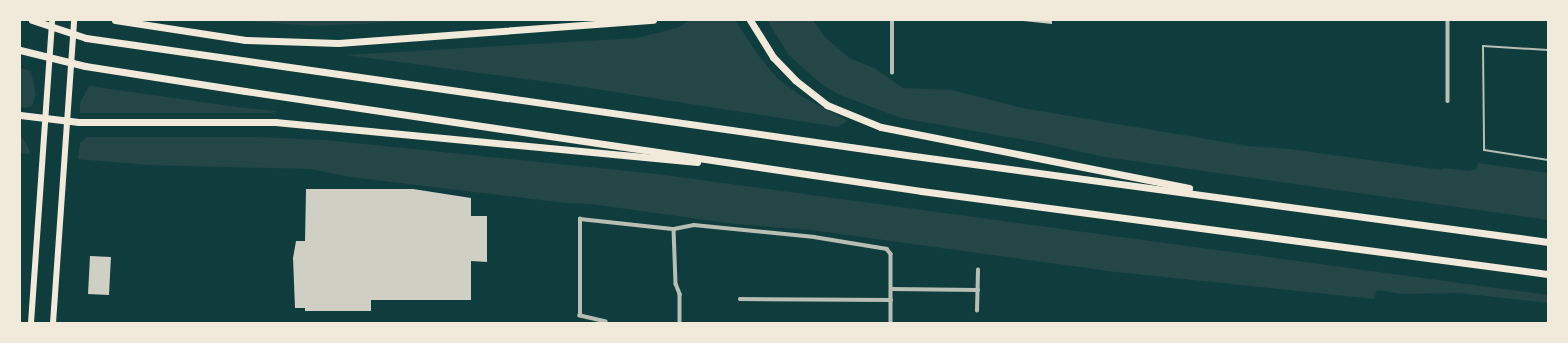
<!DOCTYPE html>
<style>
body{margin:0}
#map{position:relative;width:1568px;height:343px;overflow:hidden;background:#0f3d3e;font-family:"Sofia Sans Condensed",sans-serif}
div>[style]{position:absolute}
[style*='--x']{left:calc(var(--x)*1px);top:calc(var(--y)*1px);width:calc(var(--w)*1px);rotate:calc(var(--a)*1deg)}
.green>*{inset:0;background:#244646}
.building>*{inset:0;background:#cfcfc3;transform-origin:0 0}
.service>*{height:2px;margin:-1px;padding:0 1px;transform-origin:1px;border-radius:1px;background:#b8beb3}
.minor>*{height:3.5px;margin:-1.75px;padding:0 1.75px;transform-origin:1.75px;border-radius:1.75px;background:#b8beb3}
.primary>*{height:6px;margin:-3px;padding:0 3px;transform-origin:3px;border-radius:3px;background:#f1e9da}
.motorway>*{height:7px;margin:-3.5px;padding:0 3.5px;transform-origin:3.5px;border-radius:3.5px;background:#f1e9da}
span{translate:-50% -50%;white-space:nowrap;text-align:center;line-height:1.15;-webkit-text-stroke:3.5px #f1e9da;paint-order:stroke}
.frame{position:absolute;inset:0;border:21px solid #f1e9da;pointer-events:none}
</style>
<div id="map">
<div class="green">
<i style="clip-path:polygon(232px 20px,435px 20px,316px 26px)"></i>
<i style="clip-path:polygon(690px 20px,735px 20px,758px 55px,777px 78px,801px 96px,848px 121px,838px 127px,570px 85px,347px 55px,637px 38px,677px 28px)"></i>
<i style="clip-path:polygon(767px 20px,813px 20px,824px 36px,849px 58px,874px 68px,903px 88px,952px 90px,1022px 108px,1248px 146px,1289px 149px,1442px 170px,1443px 168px,1469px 171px,1477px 169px,1478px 163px,1548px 173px,1548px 220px,1105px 157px,1037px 142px,901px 118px,840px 95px,821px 84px,788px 54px)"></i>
<i style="clip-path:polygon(20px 68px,31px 71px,36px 94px,32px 106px,27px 108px,20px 107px)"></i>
<i style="clip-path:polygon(89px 86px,237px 107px,277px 111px,274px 113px,80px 113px,80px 103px)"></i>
<i style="clip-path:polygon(21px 136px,29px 149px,30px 154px,20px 153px)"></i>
<i style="clip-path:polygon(87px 137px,256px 137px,325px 140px,657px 174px,1548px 295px,1548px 303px,1459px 293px,1402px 294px,1377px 290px,1374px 299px,1116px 272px,811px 230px,735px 224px,591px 204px,565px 203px,350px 177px,310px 169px,148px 165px,78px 159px,80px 143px)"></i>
</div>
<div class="building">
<i style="clip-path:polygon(1013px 20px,1052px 20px,1052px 24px)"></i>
<i style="clip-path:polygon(306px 189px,413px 189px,471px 198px,471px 216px,487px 216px,487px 262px,471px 261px,471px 300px,371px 300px,371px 311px,305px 311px,305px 308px,295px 308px,293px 258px,296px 241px,305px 241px)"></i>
<i style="left:90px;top:256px;width:21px;height:38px;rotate:3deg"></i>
</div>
<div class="service">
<i style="--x:1548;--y:50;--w:65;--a:-176.5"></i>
<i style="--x:1483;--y:46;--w:104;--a:89.4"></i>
<i style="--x:1484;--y:150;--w:65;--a:8.9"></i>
</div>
<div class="minor">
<i style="--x:1448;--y:20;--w:81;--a:90"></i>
<i style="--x:892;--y:73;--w:53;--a:-90"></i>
<i style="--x:674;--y:229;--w:55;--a:87.9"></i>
<i style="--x:676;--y:284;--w:11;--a:68"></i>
<i style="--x:680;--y:294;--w:29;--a:90"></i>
<i style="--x:891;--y:289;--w:87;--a:0.7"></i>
<i style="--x:740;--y:299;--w:151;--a:0.4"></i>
<i style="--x:977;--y:311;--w:41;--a:-88.6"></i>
<i style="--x:606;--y:322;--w:27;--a:-167"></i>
<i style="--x:580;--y:316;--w:97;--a:-90"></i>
<i style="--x:580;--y:219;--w:95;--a:6.1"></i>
<i style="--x:674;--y:229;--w:20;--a:-11"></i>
<i style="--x:694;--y:225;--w:121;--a:5.7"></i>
<i style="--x:814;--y:237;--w:74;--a:9.3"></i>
<i style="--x:887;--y:249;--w:6;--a:51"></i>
<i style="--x:891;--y:254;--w:69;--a:90"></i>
</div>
<div class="primary">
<i style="--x:31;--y:323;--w:304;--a:-86"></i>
<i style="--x:53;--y:323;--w:304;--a:-86"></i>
</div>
<div class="motorway">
<i style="--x:32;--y:20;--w:57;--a:18.4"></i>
<i style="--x:86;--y:38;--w:836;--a:8.11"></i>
<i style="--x:914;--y:156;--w:640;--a:7.72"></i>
<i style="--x:115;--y:20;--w:132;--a:8.7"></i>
<i style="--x:245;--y:40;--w:93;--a:1.8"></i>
<i style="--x:338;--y:43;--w:316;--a:-4.2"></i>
<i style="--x:750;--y:20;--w:44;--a:58.1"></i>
<i style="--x:773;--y:57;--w:32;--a:46"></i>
<i style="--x:795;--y:80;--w:41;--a:38"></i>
<i style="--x:827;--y:105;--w:58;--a:22.2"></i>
<i style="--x:881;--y:127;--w:314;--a:11.2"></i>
<i style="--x:20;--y:50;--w:67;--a:13.8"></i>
<i style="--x:85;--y:66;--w:162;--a:8.9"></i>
<i style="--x:245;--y:91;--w:683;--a:8.41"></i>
<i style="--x:921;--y:191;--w:632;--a:7.54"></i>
<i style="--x:20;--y:115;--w:59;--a:6.8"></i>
<i style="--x:79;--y:122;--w:196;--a:0"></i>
<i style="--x:275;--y:122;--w:424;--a:5.4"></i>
</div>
<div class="frame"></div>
</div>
